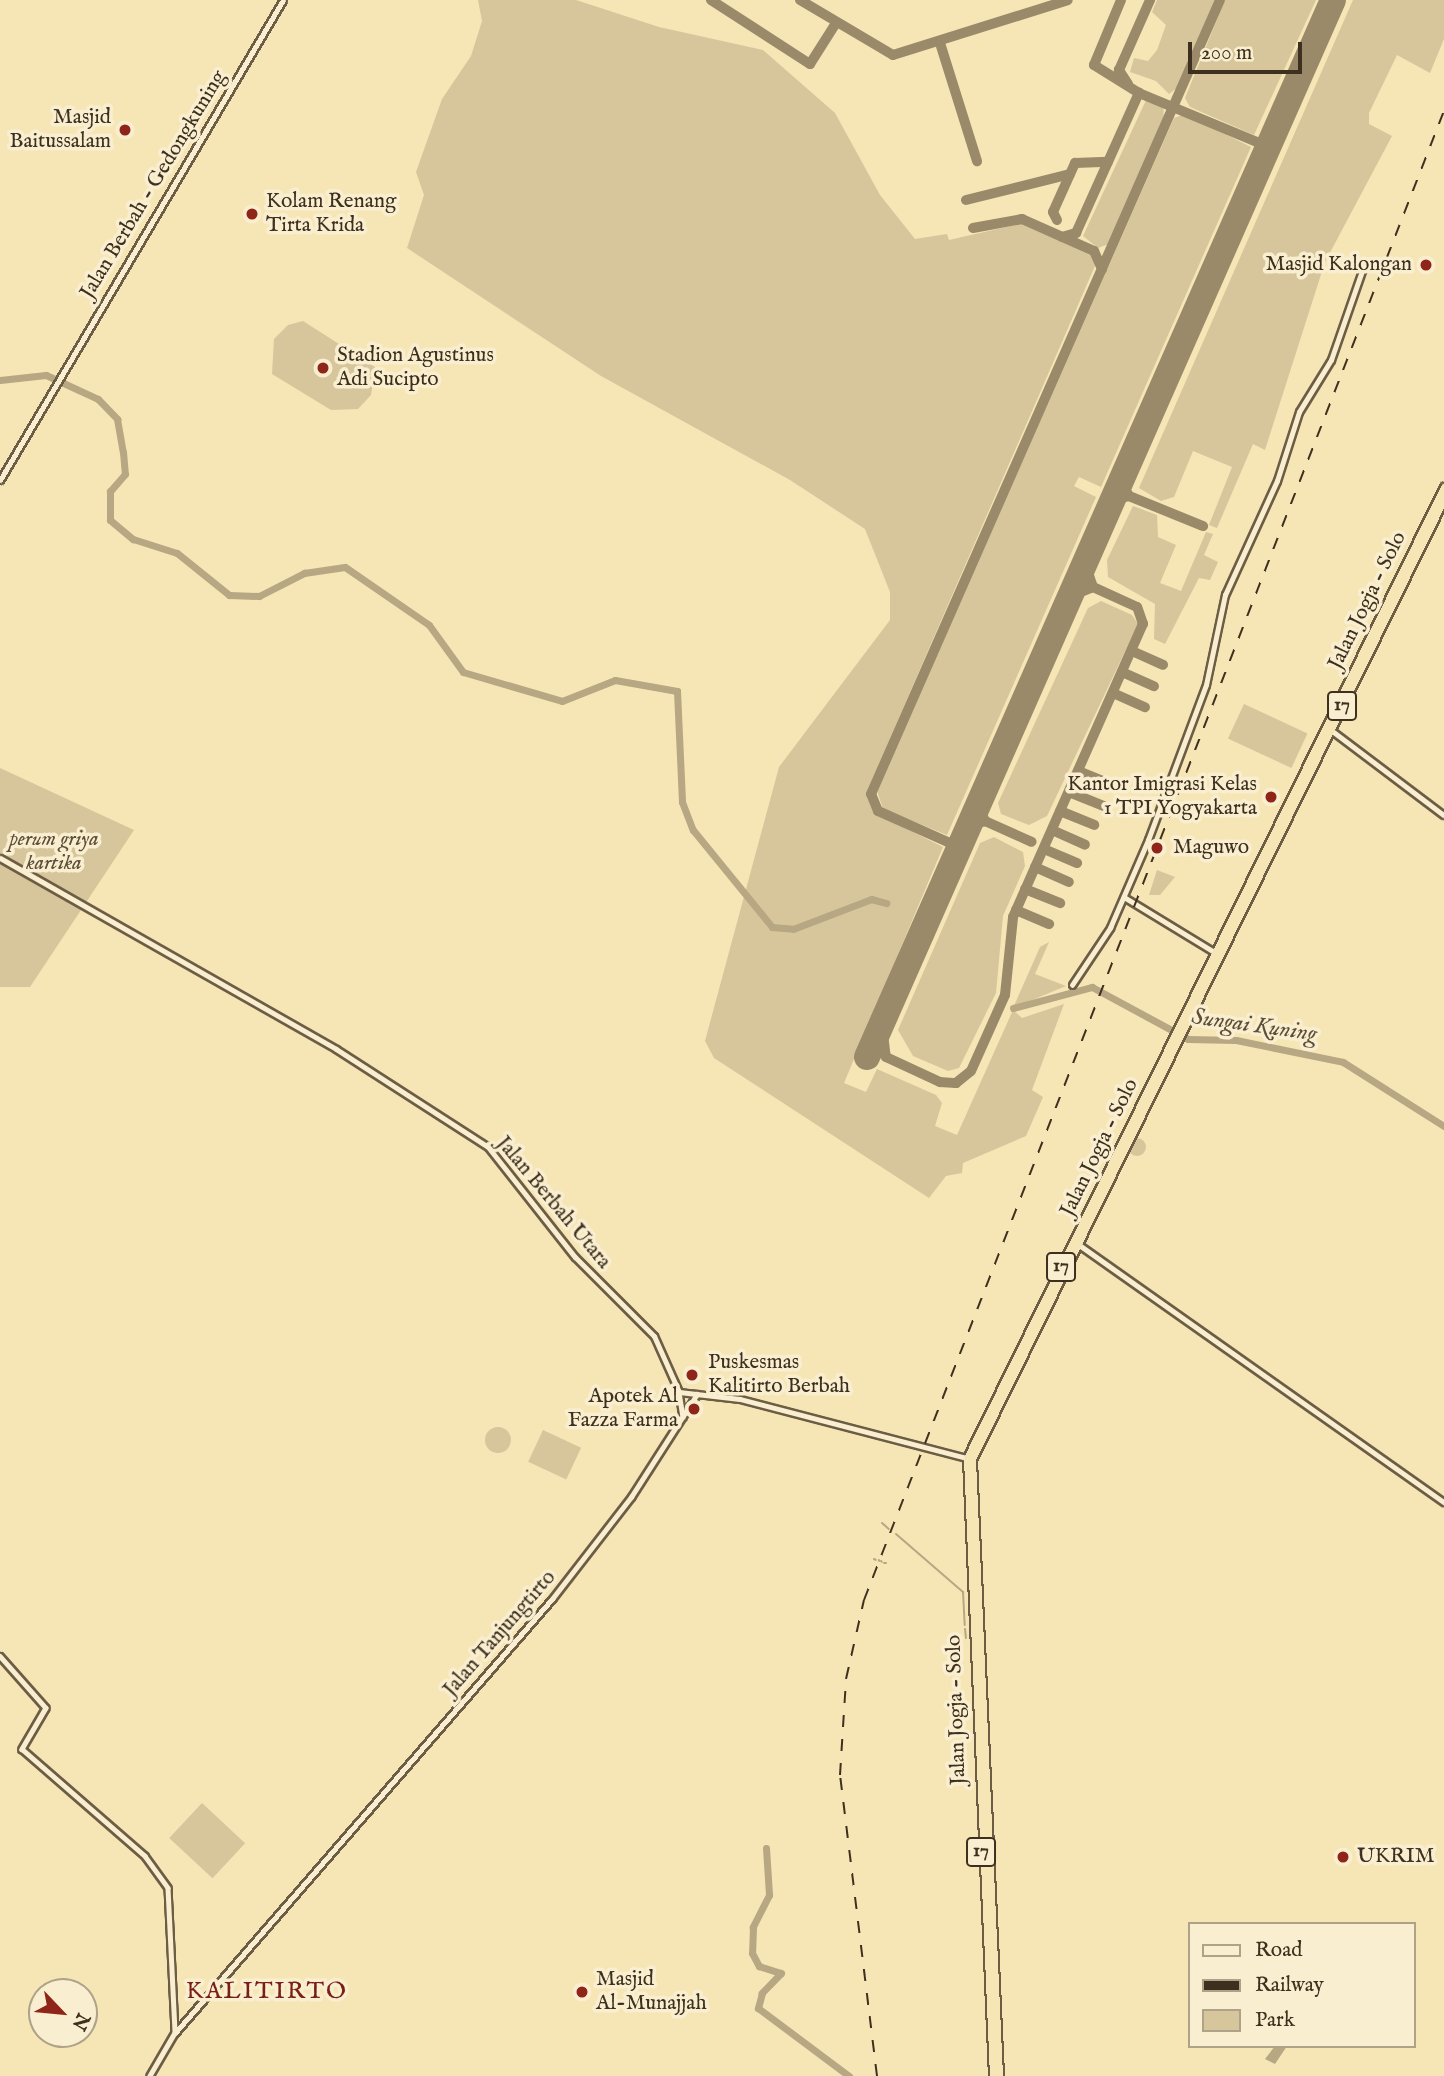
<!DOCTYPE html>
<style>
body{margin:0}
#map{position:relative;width:1444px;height:2076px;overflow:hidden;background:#f6e5b5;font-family:"IM FELL English",serif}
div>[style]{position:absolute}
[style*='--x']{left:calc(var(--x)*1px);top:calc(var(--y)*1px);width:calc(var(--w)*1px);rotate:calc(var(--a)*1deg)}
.green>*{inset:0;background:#d7c69c;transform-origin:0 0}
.round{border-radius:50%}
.water>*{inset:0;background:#b7a782}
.stream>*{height:2px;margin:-1px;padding:0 1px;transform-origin:1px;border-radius:1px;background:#b7a782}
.river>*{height:7px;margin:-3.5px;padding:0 3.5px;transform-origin:3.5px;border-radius:3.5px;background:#b7a782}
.taxiway>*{height:10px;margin:-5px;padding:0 5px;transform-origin:5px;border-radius:5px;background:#9a8a6a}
.runway>*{height:26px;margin:-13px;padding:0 13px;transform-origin:13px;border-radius:13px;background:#9a8a6a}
.roads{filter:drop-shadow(2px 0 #6c5d44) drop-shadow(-2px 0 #6c5d44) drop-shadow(0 2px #6c5d44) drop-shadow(0 -2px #6c5d44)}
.tertiary>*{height:4.5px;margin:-2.25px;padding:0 2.25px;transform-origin:2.25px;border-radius:2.25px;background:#f9eecf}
.secondary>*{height:5px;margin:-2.5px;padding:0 2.5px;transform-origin:2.5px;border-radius:2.5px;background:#f9eecf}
.trunk>*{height:7px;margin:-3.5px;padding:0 3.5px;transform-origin:3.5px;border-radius:3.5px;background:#f6e5b5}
.rail>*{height:2px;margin-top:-1px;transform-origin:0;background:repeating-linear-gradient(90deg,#3e301f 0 12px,transparent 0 24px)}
.dots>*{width:19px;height:19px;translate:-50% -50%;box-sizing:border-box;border:4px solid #f9eecf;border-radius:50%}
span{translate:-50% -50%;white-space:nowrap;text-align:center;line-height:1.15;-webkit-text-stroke:7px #f9eecf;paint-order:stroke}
.shield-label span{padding:2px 5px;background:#f9eecf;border:2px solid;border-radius:5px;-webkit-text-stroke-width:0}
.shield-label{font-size:19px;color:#3e301f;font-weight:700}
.poi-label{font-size:21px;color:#3e301f}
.right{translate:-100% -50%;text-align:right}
.left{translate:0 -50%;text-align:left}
.street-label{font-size:21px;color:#3e301f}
.park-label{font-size:21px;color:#5d4e38;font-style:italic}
.water-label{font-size:23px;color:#5c4e38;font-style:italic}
.quarter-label{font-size:24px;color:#7a1f14;letter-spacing:2px}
.legend{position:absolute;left:1188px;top:1922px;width:228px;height:126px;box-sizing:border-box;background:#f9eecf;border:2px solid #aea289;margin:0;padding:9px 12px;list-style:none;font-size:21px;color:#3e301f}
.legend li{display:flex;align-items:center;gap:14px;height:35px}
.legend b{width:35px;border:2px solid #aea289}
.north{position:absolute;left:28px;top:1978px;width:70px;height:70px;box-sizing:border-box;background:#f9eecf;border:2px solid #aea289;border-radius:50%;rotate:116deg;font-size:19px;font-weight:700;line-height:28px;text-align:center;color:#3e301f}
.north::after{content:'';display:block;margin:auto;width:24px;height:32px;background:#8f2418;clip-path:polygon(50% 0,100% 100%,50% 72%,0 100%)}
.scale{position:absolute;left:1188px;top:42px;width:114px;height:32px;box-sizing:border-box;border:4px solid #3e301f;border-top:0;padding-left:9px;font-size:21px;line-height:24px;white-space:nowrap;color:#3e301f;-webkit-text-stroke:5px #f9eecf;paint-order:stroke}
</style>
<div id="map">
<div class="green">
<i style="clip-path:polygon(478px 0,576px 0,659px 27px,763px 50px,835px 113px,880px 195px,915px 239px,947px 234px,949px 240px,1023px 223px,1098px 259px,868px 789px,875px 813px,943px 847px,844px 1083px,866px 1092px,877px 1069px,936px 1095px,942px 1103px,935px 1126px,957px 1135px,1013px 1010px,1022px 1018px,1064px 1004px,1032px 1090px,1043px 1097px,1026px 1136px,963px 1163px,962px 1173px,946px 1176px,929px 1198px,714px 1058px,705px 1041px,779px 767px,890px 620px,890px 592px,865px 529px,790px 480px,601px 376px,407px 248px,424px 195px,416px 172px,442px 99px,471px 56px,482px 21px)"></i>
<i style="clip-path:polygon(1157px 0,1216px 0,1178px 87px,1169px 94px,1156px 81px,1130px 72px,1134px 58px,1148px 61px,1157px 50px,1166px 25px,1152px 12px)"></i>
<i style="clip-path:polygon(1225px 0,1316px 0,1254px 135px,1190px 107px,1185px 98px)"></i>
<i style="clip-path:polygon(1353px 0,1444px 0,1444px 39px,1430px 73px,1397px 55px,1369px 113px,1369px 124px,1392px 136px,1325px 262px,1265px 450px,1253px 444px,1217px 528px,1209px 525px,1232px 467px,1193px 451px,1174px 497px,1161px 501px,1139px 488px)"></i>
<i style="clip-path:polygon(1148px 96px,1163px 103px,1164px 120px,1109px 244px,1098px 248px,1083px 236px)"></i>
<i style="clip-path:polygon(1185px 114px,1251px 147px,1101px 487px,1079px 477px,1074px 486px,1096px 497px,947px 835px,883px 809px,877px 791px,1174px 118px)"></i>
<i style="clip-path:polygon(303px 321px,375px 367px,371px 395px,358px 409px,331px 410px,272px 374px,274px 339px,288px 325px)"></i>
<i style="clip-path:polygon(1133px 506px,1157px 515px,1158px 537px,1176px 545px,1160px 583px,1181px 591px,1206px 532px,1213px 534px,1204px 555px,1218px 562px,1210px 580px,1199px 578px,1165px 644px,1154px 639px,1155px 604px,1108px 577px,1107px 560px)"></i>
<i style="clip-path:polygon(1101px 601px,1132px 615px,1138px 624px,1047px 816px,1029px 825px,1001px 814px,998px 803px,1088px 608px)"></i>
<i style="left:1244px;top:704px;width:70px;height:38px;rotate:25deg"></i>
<i style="clip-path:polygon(0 768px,134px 830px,30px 987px,0 987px)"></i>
<i style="clip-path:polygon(994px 837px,1023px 852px,1025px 866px,1003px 916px,996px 993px,959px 1068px,948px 1071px,913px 1056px,898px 1030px,980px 843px)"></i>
<i style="clip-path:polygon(1157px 870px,1175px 877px,1160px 895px,1149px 895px)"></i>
<i style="clip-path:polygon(1049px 942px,1035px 974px,1066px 986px,1013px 1008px,1040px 947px)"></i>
<i class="round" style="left:1128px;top:1138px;width:18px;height:18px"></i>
<i class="round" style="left:485px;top:1427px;width:26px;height:26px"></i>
<i style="left:543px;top:1430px;width:42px;height:35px;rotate:25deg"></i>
<i style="left:202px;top:1803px;width:59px;height:48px;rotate:43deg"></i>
</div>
<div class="water">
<i style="clip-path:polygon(1275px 2046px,1287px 2046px,1275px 2064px,1265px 2059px)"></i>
</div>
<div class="stream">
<i style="--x:882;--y:1523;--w:9;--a:41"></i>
<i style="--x:896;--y:1534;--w:89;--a:40.9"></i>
<i style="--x:963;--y:1592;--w:33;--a:87"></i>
<i style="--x:874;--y:1559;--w:2;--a:27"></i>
<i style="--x:879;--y:1560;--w:1;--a:90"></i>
<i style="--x:881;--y:1561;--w:1;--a:45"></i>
<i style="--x:884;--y:1563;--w:2;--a:0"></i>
<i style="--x:965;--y:1629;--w:9;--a:84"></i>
</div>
<div class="river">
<i style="--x:0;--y:380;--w:46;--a:-6.2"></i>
<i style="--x:46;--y:375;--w:57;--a:24.8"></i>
<i style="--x:98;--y:399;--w:28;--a:46"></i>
<i style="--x:117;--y:419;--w:34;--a:80"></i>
<i style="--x:123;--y:452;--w:22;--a:85"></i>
<i style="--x:125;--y:474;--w:23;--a:131"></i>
<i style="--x:110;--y:491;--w:29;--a:90"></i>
<i style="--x:110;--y:520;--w:30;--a:40"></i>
<i style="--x:133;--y:539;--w:46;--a:17.7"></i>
<i style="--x:177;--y:553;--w:67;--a:38.9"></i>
<i style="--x:229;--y:595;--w:30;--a:2"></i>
<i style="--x:259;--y:596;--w:51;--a:-27.1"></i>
<i style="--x:304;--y:573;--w:41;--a:-8.3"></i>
<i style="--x:345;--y:567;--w:102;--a:34.6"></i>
<i style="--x:429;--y:625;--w:58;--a:54.1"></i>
<i style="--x:463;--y:672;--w:103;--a:16.3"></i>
<i style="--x:562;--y:701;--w:57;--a:-21.6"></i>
<i style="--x:615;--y:680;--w:63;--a:10.1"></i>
<i style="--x:677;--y:691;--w:111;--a:87.4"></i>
<i style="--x:682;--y:802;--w:30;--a:69"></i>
<i style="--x:693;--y:830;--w:125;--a:50.8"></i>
<i style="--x:772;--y:927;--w:21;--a:5"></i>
<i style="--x:793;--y:929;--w:84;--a:-21"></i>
<i style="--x:871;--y:899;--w:16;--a:15"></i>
<i style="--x:1013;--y:1008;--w:82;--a:-14.9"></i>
<i style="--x:1092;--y:987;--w:109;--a:28.4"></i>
<i style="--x:1188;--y:1039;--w:48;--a:1.2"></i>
<i style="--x:1236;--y:1040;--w:109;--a:11.6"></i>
<i style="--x:1343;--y:1062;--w:120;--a:32.4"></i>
<i style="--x:766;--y:1848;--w:47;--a:86.3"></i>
<i style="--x:769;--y:1895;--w:36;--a:117"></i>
<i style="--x:753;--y:1927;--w:26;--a:92"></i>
<i style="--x:752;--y:1953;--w:15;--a:62"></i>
<i style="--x:759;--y:1966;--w:23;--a:18"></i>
<i style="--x:781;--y:1973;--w:28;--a:134"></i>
<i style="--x:762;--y:1993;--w:16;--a:105"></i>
<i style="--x:758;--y:2008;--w:114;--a:36.8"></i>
</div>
<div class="taxiway">
<i style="--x:711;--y:0;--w:118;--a:32.9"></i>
<i style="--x:810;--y:64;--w:49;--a:-57.6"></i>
<i style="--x:800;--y:0;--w:108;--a:30.6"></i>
<i style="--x:893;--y:55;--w:183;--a:-17.4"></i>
<i style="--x:940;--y:43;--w:124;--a:72.6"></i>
<i style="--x:1128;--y:84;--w:17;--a:-123"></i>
<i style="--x:1119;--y:70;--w:77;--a:-66.1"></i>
<i style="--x:1139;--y:93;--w:130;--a:22.6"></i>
<i style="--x:1259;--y:143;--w:13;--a:61"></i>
<i style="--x:1259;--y:143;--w:15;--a:-20"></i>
<i style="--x:966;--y:200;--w:107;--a:-14"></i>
<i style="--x:1057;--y:220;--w:9;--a:-117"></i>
<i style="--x:1053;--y:212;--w:54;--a:-65.8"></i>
<i style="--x:1075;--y:163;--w:33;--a:-2"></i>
<i style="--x:973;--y:228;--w:50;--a:-10.4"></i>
<i style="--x:1022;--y:219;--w:79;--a:24"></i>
<i style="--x:1094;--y:251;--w:20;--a:66"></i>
<i style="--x:1062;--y:237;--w:15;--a:-16"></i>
<i style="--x:1076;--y:233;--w:154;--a:-65.8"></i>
<i style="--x:1139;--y:93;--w:53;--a:-148.1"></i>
<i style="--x:1094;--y:65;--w:70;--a:-67.4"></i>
<i style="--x:1121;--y:481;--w:17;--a:62"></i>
<i style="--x:1113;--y:500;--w:16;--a:-14"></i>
<i style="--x:1129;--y:496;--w:80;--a:22.1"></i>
<i style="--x:1085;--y:564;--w:24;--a:71"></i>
<i style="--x:1132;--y:651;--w:34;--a:24"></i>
<i style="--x:1122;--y:672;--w:35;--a:24"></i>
<i style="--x:1113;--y:693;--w:35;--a:24"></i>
<i style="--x:1078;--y:771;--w:37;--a:22"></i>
<i style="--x:1069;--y:792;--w:37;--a:22"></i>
<i style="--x:978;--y:807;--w:16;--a:63"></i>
<i style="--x:985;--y:821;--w:51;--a:24.1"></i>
<i style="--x:1060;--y:811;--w:37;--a:22"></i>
<i style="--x:969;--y:826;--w:17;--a:-17"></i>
<i style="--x:1052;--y:830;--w:36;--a:24"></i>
<i style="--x:950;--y:843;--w:15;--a:-20"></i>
<i style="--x:1044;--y:849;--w:36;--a:23"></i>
<i style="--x:956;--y:857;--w:15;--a:-113"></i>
<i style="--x:950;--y:843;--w:79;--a:-156"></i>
<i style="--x:878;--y:811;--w:18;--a:-112"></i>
<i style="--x:871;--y:794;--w:867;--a:-66.27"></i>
<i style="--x:1035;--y:867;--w:37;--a:24"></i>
<i style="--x:1025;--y:889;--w:38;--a:22"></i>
<i style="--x:1016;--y:910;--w:36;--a:23"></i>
<i style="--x:882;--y:1026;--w:31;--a:83"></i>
<i style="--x:886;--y:1057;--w:60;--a:24.8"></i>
<i style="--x:940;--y:1082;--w:16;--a:4"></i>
<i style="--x:956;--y:1083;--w:19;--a:-39"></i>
<i style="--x:971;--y:1071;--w:83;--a:-65.9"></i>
<i style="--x:1005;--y:995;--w:78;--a:-84.1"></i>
<i style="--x:1013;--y:917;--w:321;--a:-66.1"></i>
<i style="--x:1143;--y:624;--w:18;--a:-109"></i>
<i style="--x:1137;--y:607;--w:48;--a:-155.6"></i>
<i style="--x:1093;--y:587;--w:24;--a:158"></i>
</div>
<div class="runway">
<i style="--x:867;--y:1057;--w:1155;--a:-66.21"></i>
</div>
<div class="roads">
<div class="tertiary">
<i style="--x:1331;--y:730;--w:141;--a:37"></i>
<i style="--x:1124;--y:897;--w:108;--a:31.3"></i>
<i style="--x:1072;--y:985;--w:69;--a:-56.3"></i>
<i style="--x:1110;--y:928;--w:96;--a:-66.6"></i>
<i style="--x:1148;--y:840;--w:165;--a:-69.5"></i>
<i style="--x:1206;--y:685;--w:92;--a:-78.1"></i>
<i style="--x:1225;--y:595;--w:125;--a:-65.5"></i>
<i style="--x:1277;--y:481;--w:72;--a:-72.3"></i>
<i style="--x:1299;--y:412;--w:61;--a:-58.4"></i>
<i style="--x:1331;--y:360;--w:97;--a:-70.8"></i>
<i style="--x:1078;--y:1244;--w:448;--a:35.2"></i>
<i style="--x:679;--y:1392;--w:25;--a:81"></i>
<i style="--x:0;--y:1656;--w:69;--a:48.5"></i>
<i style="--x:46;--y:1708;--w:48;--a:120.3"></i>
<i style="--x:22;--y:1749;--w:163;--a:41"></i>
<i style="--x:145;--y:1856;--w:39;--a:54"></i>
<i style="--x:168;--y:1888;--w:145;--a:87.2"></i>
<i style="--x:175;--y:2033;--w:50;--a:120.2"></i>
<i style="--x:175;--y:2033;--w:575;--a:-49.02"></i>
<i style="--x:552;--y:1599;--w:129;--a:-52.2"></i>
<i style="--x:631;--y:1497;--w:122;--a:-57.3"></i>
</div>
<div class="secondary">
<i style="--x:0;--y:480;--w:557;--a:-59.48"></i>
<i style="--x:0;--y:858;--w:386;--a:29.6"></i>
<i style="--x:336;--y:1049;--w:181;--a:32.8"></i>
<i style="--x:488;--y:1147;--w:140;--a:51.7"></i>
<i style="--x:575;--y:1257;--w:112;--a:45"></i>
<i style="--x:654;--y:1336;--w:61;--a:65.9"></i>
<i style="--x:679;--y:1392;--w:61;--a:6.5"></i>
<i style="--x:740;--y:1399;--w:235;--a:14.6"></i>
</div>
<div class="trunk">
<i style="--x:993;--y:2076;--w:619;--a:-92.41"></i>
<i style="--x:967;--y:1458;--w:1082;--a:-63.84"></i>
<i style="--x:999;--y:2076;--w:618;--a:-92.51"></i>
<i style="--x:972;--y:1459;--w:1070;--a:-63.82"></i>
</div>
</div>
<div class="rail">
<i style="--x:877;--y:2076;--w:303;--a:-97"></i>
<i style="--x:840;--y:1775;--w:96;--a:-86.4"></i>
<i style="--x:846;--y:1679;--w:81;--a:-77.2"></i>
<i style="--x:864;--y:1600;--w:1598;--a:-68.72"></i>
</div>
<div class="dots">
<i style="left:125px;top:130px;background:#8f2418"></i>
<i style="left:252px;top:214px;background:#8f2418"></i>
<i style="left:1426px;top:265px;background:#8f2418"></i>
<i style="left:323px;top:368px;background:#8f2418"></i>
<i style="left:1271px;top:797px;background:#8f2418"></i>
<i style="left:1157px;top:848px;background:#8f2418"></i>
<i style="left:692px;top:1375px;background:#8f2418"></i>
<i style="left:694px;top:1409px;background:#8f2418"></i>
<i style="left:1343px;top:1857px;background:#8f2418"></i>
<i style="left:582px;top:1992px;background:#8f2418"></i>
</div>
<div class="shield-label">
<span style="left:1342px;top:706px">17</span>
<span style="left:1061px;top:1267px">17</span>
<span style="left:981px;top:1852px">17</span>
</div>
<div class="poi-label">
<span class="right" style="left:111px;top:130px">Masjid<br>Baitussalam</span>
<span class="left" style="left:266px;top:214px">Kolam Renang<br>Tirta Krida</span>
<span class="right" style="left:1412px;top:265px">Masjid Kalongan</span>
<span class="left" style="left:337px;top:368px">Stadion Agustinus<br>Adi Sucipto</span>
<span class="right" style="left:1257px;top:797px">Kantor Imigrasi Kelas<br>1 TPI Yogyakarta</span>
<span class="left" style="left:1173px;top:848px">Maguwo</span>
<span class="left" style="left:708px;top:1375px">Puskesmas<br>Kalitirto Berbah</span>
<span class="right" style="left:678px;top:1409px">Apotek Al<br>Fazza Farma</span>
<span class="left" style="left:1357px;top:1857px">UKRIM</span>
<span class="left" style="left:596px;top:1992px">Masjid<br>Al-Munajjah</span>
</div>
<div class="street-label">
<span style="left:154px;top:185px;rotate:-59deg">Jalan Berbah - Gedongkuning</span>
<span style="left:1368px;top:601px;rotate:-64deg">Jalan Jogja - Solo</span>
<span style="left:1100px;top:1148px;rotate:-64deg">Jalan Jogja - Solo</span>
<span style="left:553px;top:1203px;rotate:50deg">Jalan Berbah Utara</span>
<span style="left:500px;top:1634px;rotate:-49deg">Jalan Tanjungtirto</span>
<span style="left:957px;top:1710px;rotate:-92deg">Jalan Jogja - Solo</span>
</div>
<div class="park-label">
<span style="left:54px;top:852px">perum griya<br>kartika</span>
</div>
<div class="water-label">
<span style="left:1254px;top:1026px;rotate:8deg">Sungai Kuning</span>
</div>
<div class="quarter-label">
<span style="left:267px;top:1992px">KALITIRTO</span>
</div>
<ul class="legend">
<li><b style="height:9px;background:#f9eecf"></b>Road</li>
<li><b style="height:9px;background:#3e301f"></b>Railway</li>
<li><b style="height:19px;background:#d7c69c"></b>Park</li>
</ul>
<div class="north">N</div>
<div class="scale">200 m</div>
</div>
